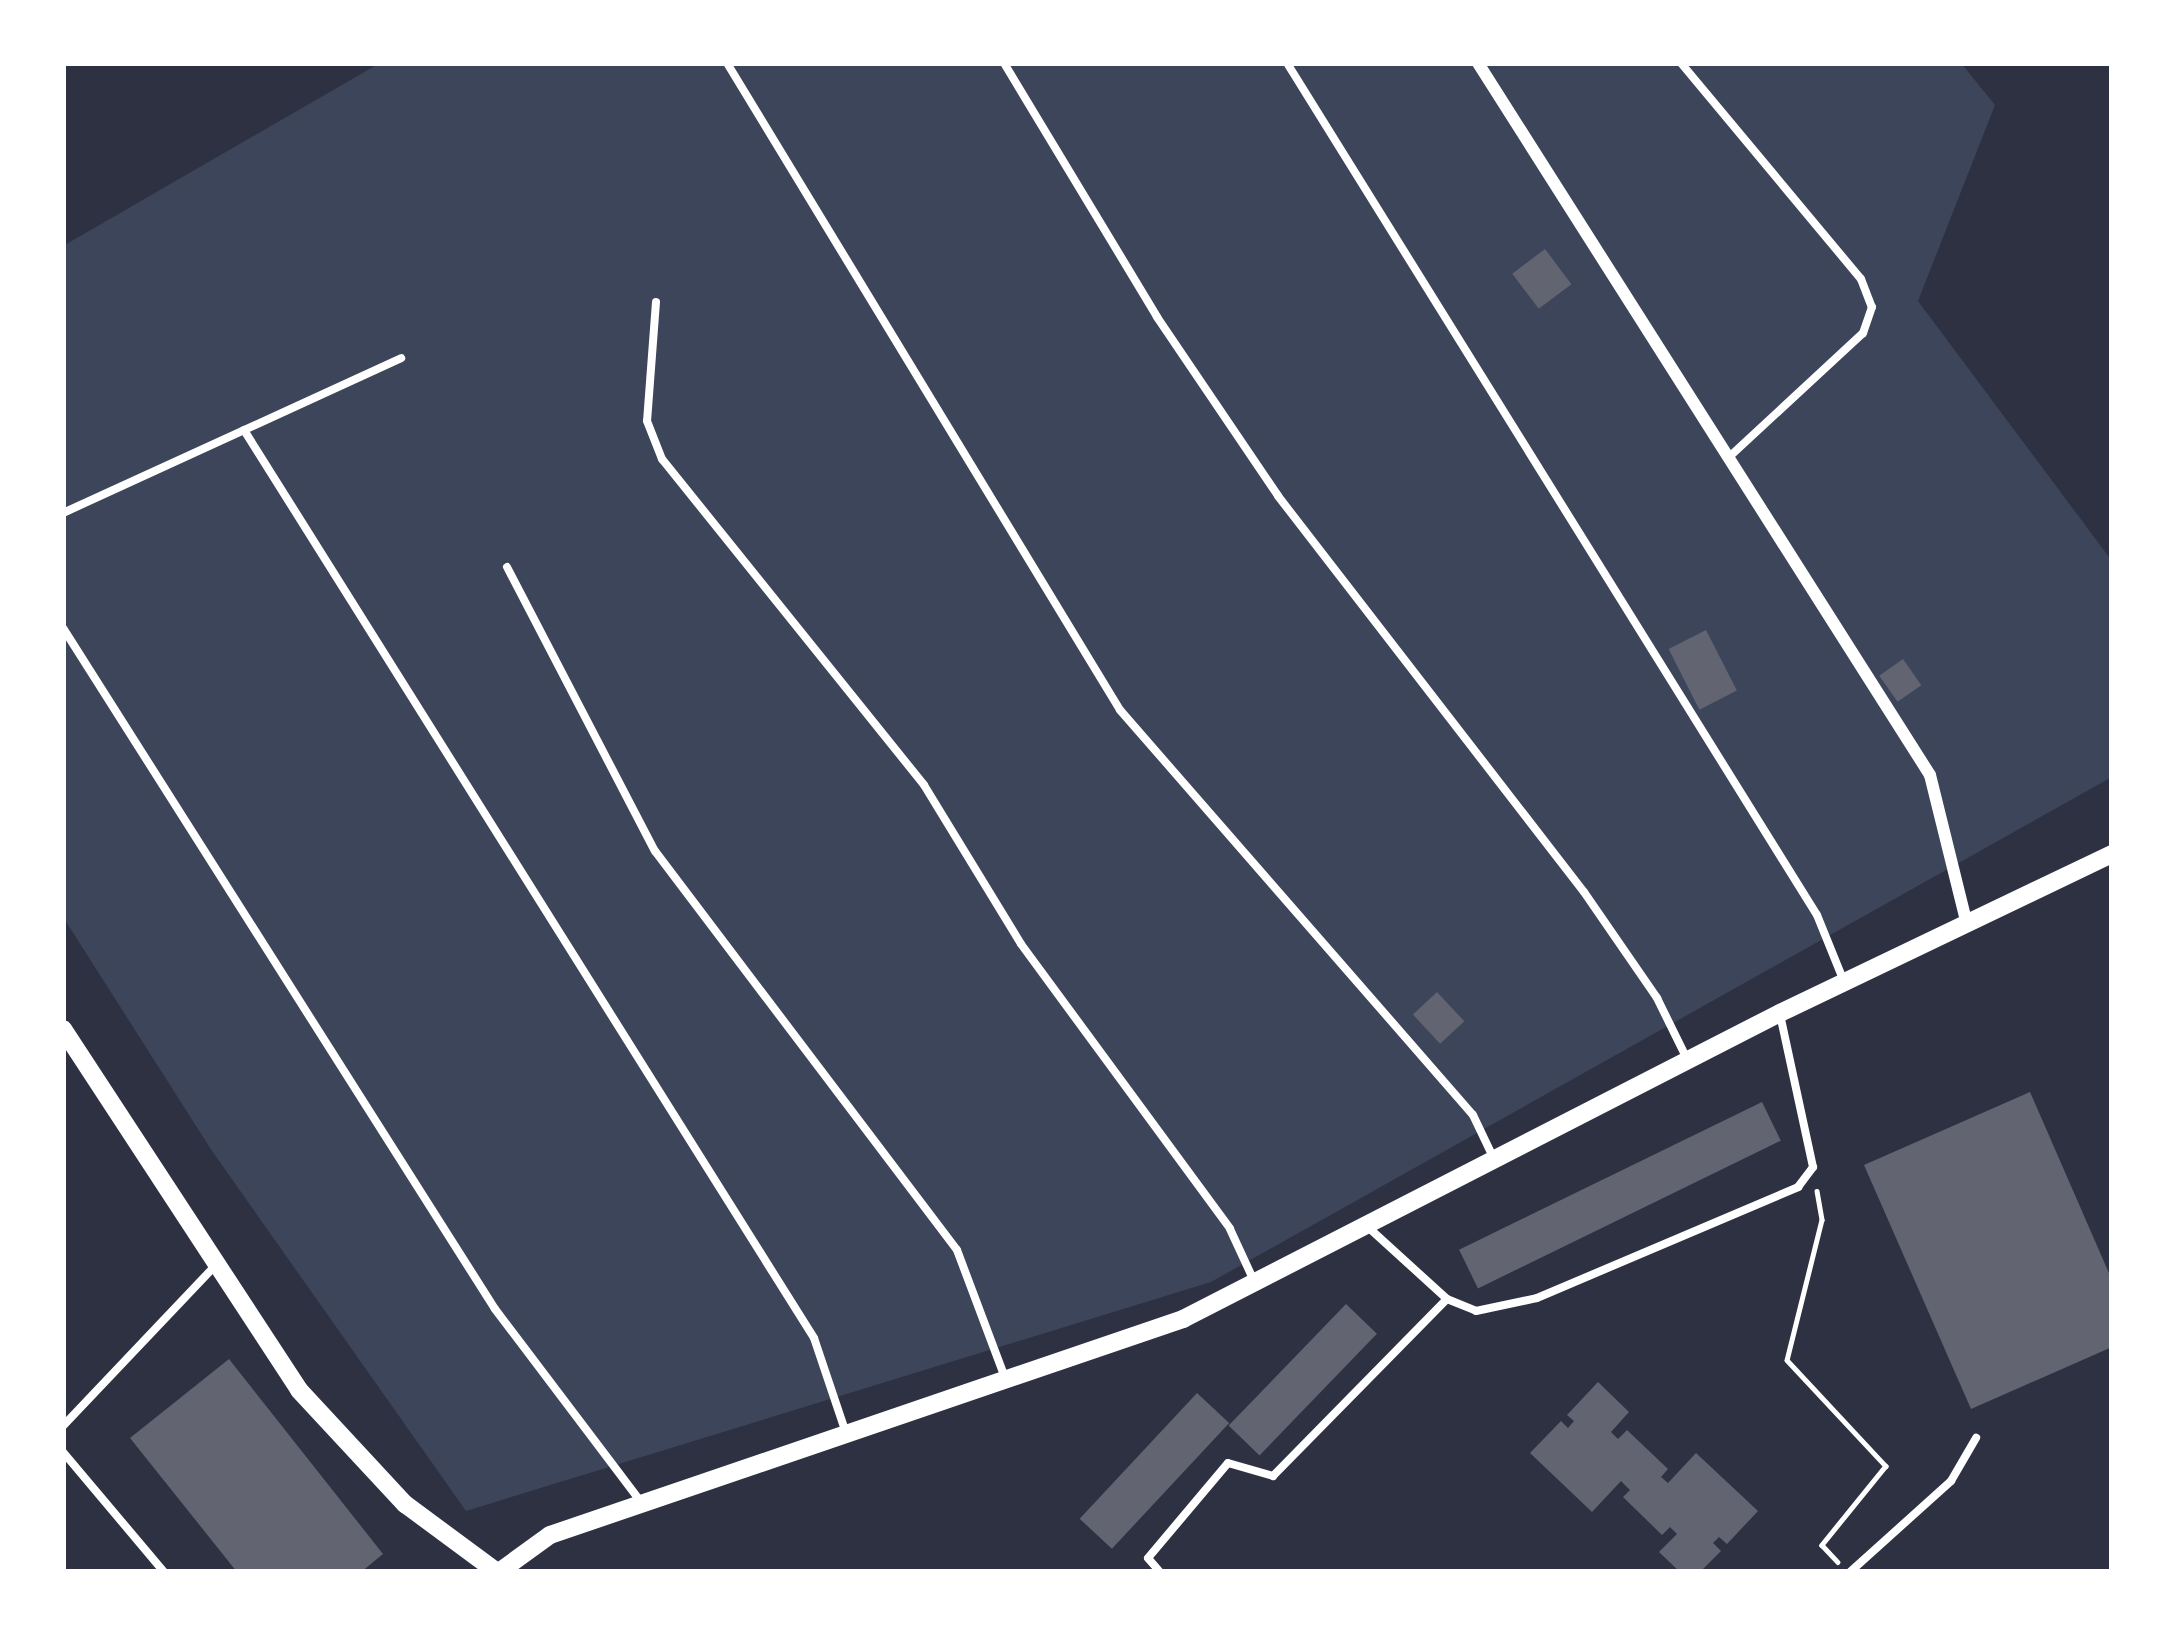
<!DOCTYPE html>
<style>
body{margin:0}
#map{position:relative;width:2175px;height:1635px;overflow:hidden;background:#2d3142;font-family:Arial,sans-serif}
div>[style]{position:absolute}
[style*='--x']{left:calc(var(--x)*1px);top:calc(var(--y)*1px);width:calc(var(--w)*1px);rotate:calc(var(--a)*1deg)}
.green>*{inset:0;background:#3c4559}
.building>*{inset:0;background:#626471;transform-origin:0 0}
.path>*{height:4.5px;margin:-2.25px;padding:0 2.25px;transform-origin:2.25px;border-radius:2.25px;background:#fff}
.service>*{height:8px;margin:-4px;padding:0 4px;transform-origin:4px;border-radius:4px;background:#fff}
.minor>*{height:12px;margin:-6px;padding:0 6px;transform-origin:6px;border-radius:6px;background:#fff}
.tertiary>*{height:18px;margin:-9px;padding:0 9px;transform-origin:9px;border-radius:9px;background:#fff}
span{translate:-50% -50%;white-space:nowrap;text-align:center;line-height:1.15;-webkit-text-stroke:12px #fff;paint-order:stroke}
.frame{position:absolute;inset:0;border:66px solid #fff;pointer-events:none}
</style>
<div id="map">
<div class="green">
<i style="clip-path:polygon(380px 63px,1961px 63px,1995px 105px,1918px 301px,2112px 561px,2112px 777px,1211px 1282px,466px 1511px,212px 1151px,63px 917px,63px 246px)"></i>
</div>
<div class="building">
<i style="left:1545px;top:249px;width:44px;height:41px;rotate:53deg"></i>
<i style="left:1706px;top:630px;width:68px;height:42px;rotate:63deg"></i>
<i style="left:1903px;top:659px;width:32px;height:29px;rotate:55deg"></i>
<i style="left:1437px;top:992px;width:40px;height:33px;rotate:47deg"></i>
<i style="clip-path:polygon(2030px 1092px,2112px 1280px,2112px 1347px,1971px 1409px,1864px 1165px)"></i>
<i style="left:1762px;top:1102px;width:43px;height:337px;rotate:64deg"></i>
<i style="left:1346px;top:1304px;width:43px;height:169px;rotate:44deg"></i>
<i style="clip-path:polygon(229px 1359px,383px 1554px,361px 1572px,237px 1572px,130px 1438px)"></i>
<i style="clip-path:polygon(1598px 1382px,1629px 1412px,1611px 1432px,1618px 1439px,1627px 1430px,1668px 1469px,1661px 1477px,1668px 1483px,1696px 1453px,1758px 1511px,1727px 1544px,1719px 1537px,1713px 1543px,1721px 1551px,1700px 1572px,1680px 1572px,1659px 1552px,1677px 1534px,1670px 1527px,1662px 1535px,1623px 1497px,1630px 1490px,1621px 1481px,1592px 1512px,1530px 1453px,1561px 1421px,1568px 1428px,1574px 1421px,1567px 1415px)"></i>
<i style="left:1197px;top:1393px;width:44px;height:172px;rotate:43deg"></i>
</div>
<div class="path">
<i style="--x:1817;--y:1191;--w:29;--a:80"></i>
<i style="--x:1822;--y:1220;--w:144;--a:104"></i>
<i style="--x:1787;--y:1360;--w:145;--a:47"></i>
<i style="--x:1886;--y:1466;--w:102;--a:129"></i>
<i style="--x:1822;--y:1545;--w:23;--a:47"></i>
</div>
<div class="service">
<i style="--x:727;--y:63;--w:757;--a:58.72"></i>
<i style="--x:1120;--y:710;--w:537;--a:48.92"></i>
<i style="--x:1473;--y:1115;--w:49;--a:64.5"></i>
<i style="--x:1004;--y:63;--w:297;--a:58.9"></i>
<i style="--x:1157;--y:317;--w:216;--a:55.9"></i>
<i style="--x:1278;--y:496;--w:500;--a:52.31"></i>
<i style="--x:1584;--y:892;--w:129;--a:55.4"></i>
<i style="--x:1657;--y:998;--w:68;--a:63.8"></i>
<i style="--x:1287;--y:63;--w:1003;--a:58.12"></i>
<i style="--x:1817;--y:915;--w:69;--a:67.9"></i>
<i style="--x:1681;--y:63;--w:281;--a:50.2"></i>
<i style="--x:1861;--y:279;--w:30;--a:69"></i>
<i style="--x:1872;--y:307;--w:28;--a:109"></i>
<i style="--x:1863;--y:333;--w:183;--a:137.2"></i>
<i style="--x:656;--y:302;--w:119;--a:94.3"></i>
<i style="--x:647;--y:421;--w:41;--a:68.5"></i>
<i style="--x:662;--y:459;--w:418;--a:51.2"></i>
<i style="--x:924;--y:785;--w:186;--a:58.6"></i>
<i style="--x:1021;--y:944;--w:353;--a:53.7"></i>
<i style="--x:1230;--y:1229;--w:57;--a:65.2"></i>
<i style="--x:244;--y:430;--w:1072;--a:57.88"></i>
<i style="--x:814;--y:1338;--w:100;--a:71.4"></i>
<i style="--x:63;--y:513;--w:372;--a:-24.6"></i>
<i style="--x:507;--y:567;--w:320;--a:62.5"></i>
<i style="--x:655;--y:851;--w:500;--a:52.88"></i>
<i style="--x:957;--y:1250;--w:137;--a:69.4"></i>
<i style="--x:63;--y:628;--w:806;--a:57.61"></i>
<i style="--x:495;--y:1309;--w:242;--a:52.9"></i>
<i style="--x:1447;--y:1299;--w:31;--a:22"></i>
<i style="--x:1476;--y:1311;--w:62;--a:-12"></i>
<i style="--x:1537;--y:1298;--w:284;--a:-23"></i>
<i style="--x:1798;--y:1187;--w:25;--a:-53"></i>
<i style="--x:1813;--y:1167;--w:156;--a:-102.2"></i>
<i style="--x:63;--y:1426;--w:219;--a:-46.5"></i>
<i style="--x:63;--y:1452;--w:157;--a:49.9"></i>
<i style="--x:1160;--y:1572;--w:18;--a:-131"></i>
<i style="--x:1148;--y:1558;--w:124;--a:-49.9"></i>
<i style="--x:1228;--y:1463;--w:47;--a:16.1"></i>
<i style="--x:1273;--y:1476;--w:248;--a:-45.5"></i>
<i style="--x:1447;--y:1299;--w:107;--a:-137.7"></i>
<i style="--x:1850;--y:1572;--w:136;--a:-42"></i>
<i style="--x:1951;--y:1481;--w:50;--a:-59.8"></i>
</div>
<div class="minor">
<i style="--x:1478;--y:63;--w:843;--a:57.59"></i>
<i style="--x:1930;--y:775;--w:154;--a:76.1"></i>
</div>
<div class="tertiary">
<i style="--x:63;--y:1029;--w:431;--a:56.8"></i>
<i style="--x:299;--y:1390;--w:156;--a:47.1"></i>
<i style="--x:405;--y:1504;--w:114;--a:36.5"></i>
<i style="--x:499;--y:1572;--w:63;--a:-36"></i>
<i style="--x:550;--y:1535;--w:669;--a:-18.84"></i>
<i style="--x:1183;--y:1319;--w:671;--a:-27.14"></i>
<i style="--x:1780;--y:1013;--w:368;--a:-25.6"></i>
</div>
<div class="frame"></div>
</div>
